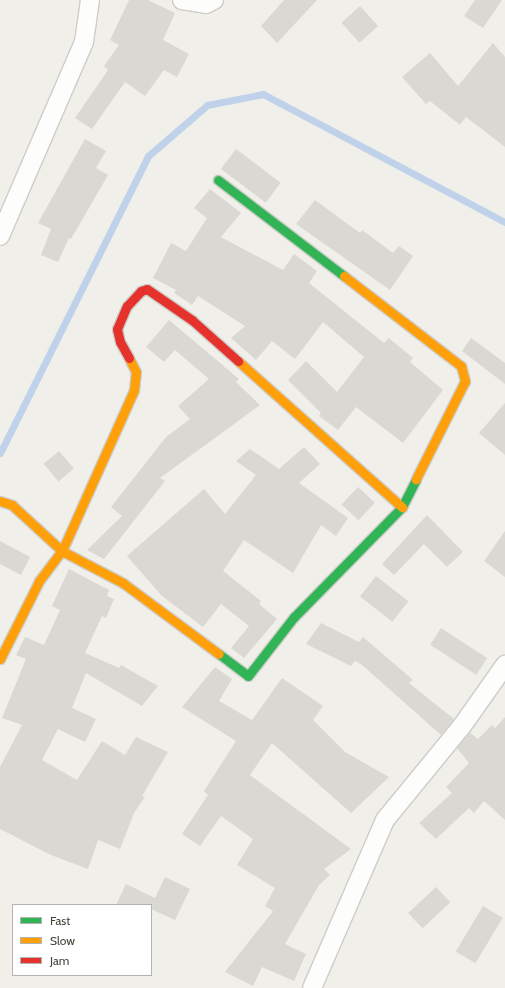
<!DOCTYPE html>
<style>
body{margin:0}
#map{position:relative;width:505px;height:988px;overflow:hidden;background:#f0efea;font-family:Cabin,sans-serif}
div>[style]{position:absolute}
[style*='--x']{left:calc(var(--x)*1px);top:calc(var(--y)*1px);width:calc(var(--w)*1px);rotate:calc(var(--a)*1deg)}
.stream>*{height:7px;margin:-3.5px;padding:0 3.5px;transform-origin:3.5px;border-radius:3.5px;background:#bfd2e9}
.building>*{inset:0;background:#d9d8d2;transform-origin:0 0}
.roads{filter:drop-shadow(1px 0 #cdccc8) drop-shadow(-1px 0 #cdccc8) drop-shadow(0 1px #cdccc8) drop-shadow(0 -1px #cdccc8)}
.street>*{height:18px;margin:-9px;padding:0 9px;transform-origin:9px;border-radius:9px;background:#fdfdfc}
.fast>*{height:9px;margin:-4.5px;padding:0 4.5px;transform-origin:4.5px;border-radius:4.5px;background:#30b455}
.slow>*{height:9px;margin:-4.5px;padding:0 4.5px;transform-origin:4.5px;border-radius:4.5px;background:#ff9f0a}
.jam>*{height:9px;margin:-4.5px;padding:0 4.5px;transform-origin:4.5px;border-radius:4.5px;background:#e5322d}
span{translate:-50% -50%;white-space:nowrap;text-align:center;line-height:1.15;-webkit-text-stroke:4px #fff;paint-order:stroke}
.legend{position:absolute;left:12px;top:904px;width:140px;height:72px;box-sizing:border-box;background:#fff;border:1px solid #b4b3af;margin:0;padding:5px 7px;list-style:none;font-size:12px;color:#444137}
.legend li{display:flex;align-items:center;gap:8px;height:20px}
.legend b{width:20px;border:1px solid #b4b3af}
</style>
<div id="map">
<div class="stream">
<i style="--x:0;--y:453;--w:332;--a:-63.5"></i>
<i style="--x:148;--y:156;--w:78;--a:-40.8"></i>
<i style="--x:207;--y:105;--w:57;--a:-11.1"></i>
<i style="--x:263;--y:94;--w:274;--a:27.9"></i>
</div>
<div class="building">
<i style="clip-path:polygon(129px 0,148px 0,175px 13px,163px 40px,189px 54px,177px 77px,164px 70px,145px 96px,125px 82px,92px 129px,75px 118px,108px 70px,104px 66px,119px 45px,110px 40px)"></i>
<i style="clip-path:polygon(284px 0,317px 0,277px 43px,261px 26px)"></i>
<i style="clip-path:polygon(475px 0,502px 0,483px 28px,464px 16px)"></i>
<i style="left:360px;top:6px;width:27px;height:25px;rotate:48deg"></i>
<i style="clip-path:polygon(493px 43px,505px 57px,505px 147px,466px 117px,460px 125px,430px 101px,426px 104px,402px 77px,430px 53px,458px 86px)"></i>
<i style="clip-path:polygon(85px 139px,106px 151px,96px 168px,108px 175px,71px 239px,69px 238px,58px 262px,41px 255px,51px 229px,38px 223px)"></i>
<i style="left:236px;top:149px;width:56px;height:25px;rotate:37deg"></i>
<i style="clip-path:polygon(210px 189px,241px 213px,221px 237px,283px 270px,294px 254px,317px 271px,309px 283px,384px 343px,389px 338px,413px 358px,410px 362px,443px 390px,403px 443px,356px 407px,338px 430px,319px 416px,321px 413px,288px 380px,306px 361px,337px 392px,364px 357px,323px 322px,295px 359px,272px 341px,256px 360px,231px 338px,245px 326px,198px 296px,192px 305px,174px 293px,176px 290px,153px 278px,171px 243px,186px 251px,207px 218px,194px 208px)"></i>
<i style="clip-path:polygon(315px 200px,360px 233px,362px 230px,393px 253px,399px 246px,413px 256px,390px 290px,296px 224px)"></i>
<i style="clip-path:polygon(169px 320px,239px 379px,236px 382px,260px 405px,160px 478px,165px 481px,104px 559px,87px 550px,122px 516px,111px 507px,166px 437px,190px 419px,178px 406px,209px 379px,175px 350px,164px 362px,146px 347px)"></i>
<i style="clip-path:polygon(471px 338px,505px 363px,505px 384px,462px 351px)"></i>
<i style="clip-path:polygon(505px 403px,505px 455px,479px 433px)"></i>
<i style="clip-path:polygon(304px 447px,320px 464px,299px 483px,348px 518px,336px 536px,321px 525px,293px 573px,244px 540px,223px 571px,261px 601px,259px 604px,277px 619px,244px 658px,231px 648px,249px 626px,221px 604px,203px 627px,162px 596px,127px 556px,204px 489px,225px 514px,256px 475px,236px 461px,250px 449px,279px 469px)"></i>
<i style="left:59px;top:451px;width:23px;height:20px;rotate:50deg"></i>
<i style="left:358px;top:487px;width:23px;height:24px;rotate:43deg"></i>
<i style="clip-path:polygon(427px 515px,463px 552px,447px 567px,424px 544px,394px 575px,382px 564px)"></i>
<i style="clip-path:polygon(505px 531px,505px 577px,484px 561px)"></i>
<i style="clip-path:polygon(0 541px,30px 557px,21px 575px,0 564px)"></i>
<i style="clip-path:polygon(69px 569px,109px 590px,107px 596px,114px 599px,106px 618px,102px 616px,85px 653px,119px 668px,121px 665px,158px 686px,142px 706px,86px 673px,72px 708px,96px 719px,85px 742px,58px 729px,42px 760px,77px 780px,102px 741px,125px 755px,136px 737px,168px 752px,142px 796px,145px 797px,134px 813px,120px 849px,98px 840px,88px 869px,51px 855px,0 829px,0 767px,22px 725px,2px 718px,26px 659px,16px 655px,25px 637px,44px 645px,60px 610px,52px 606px)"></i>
<i style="left:376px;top:576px;width:41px;height:26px;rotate:38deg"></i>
<i style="clip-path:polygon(321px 623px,359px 642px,363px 637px,413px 680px,409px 683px,454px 719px,441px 735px,361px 664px,355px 661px,351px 666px,306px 644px)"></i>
<i style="left:441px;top:628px;width:55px;height:20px;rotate:33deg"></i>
<i style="clip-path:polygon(215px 667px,232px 679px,219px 701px,252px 720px,282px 678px,323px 706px,313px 720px,345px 752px,389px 777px,351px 813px,272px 743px,250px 775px,351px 849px,324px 869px,330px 875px,319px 885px,285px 944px,306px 954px,294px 981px,262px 967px,253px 986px,225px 972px,273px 911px,265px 906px,275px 888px,237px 865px,253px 839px,221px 816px,200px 846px,182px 834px,208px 795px,204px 791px,236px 741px,182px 707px)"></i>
<i style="clip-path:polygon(505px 717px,505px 820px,484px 801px,474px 813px,469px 808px,436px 839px,419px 823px,452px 793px,446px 787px,469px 763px,457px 748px,470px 733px,478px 739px,492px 725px,495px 728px)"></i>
<i style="clip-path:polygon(165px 877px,190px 889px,175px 920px,151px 909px,151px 905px,116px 905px,126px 884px,155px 898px)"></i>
<i style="left:436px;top:887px;width:21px;height:38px;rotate:47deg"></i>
<i style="left:483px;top:906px;width:23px;height:53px;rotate:31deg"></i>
</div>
<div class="roads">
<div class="street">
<i style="--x:182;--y:0;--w:24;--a:9"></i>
<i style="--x:206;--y:4;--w:9;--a:-27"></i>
<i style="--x:0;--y:236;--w:211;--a:-66.6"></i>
<i style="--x:84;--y:42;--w:42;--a:-81.9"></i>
<i style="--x:312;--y:988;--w:183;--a:-66.5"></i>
<i style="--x:385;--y:820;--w:122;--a:-50.7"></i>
<i style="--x:462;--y:726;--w:75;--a:-54.8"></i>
</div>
<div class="fast">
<i style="--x:218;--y:180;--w:158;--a:37.3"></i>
<i style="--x:219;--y:654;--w:36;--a:37"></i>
<i style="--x:248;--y:676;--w:75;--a:-52.1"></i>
<i style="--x:294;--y:617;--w:154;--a:-45.5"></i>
<i style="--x:402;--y:507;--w:31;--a:-63"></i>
</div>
<div class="slow">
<i style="--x:344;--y:276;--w:148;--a:37.6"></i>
<i style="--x:461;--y:366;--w:16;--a:75"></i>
<i style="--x:465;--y:381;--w:110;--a:116.6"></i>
<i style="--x:238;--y:361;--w:220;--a:41.7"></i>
<i style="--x:0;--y:501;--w:13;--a:18"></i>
<i style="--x:12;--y:505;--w:68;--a:42.6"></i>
<i style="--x:62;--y:551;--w:69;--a:27.7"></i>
<i style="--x:123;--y:583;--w:119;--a:36.5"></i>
<i style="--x:0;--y:659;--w:87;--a:-63.4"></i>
<i style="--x:39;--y:581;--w:38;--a:-53"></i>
<i style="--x:62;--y:551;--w:176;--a:-65.9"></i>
<i style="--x:134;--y:390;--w:18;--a:-84"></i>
<i style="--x:136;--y:372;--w:16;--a:-117"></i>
</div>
<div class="jam">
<i style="--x:129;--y:358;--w:18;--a:-119"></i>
<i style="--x:120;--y:342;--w:13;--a:-103"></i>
<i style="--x:117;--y:329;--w:25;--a:-67"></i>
<i style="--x:127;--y:306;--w:21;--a:-47"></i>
<i style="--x:141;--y:291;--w:6;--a:-18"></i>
<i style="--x:147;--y:289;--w:55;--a:34.6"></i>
<i style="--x:192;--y:320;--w:62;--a:41.7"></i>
</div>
</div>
<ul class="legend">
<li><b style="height:5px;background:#30b455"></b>Fast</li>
<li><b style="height:5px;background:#ff9f0a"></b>Slow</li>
<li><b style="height:5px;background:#e5322d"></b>Jam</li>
</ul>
</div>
